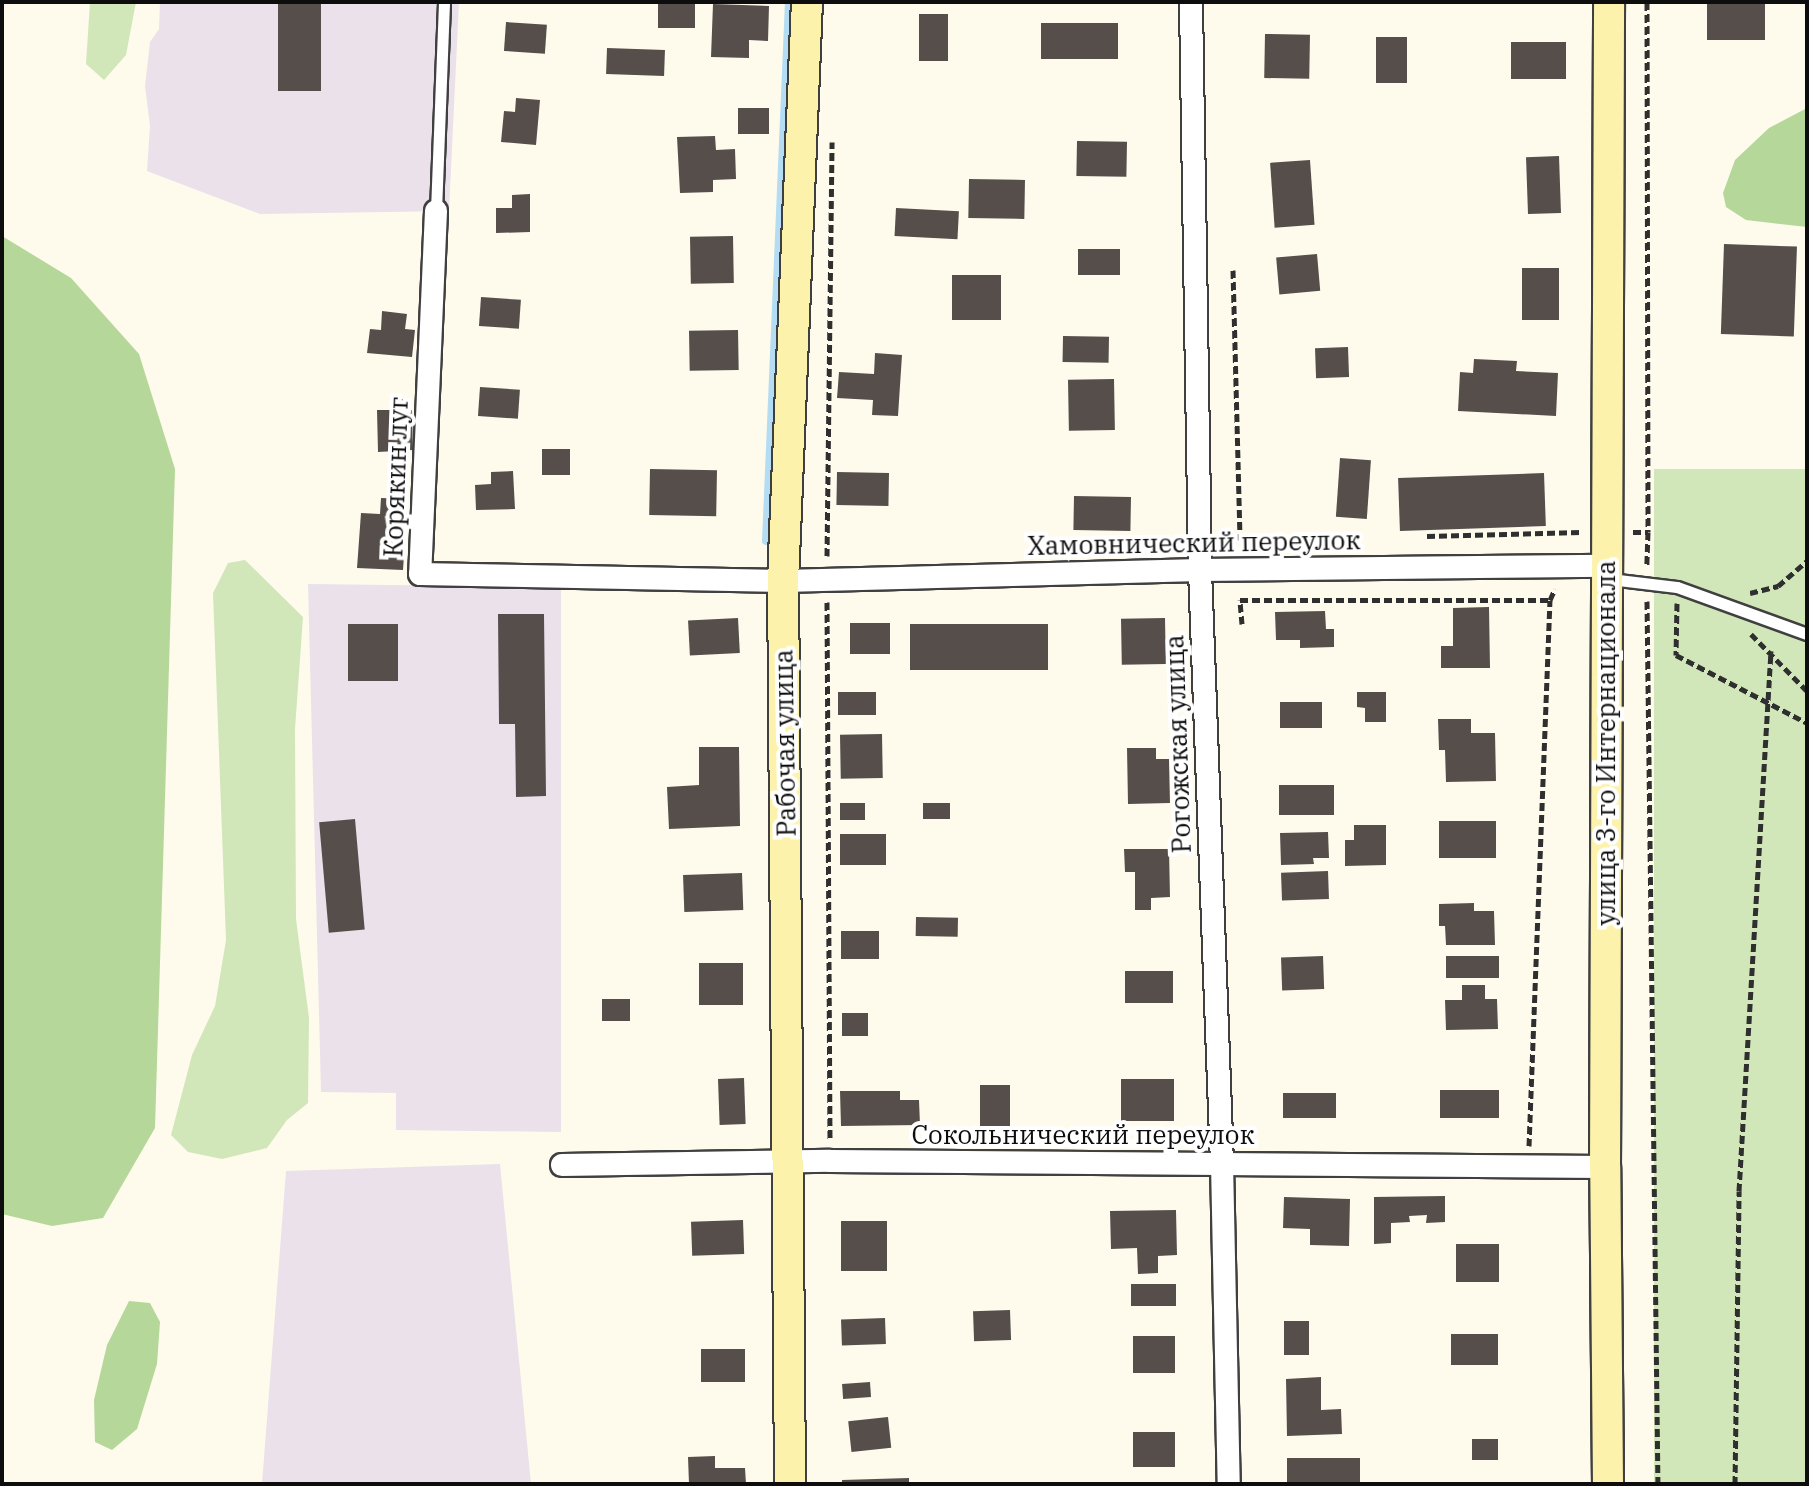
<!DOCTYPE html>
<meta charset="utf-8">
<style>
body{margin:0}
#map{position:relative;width:1809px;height:1486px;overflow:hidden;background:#fefbed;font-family:"IBM Plex Serif",serif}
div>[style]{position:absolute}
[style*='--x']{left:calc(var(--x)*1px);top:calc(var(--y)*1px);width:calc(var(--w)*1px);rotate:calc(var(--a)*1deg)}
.industrial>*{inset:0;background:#eae1eb}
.green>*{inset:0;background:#d1e7b9;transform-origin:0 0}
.forest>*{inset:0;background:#b5d799}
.stream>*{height:8px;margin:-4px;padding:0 4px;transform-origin:4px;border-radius:4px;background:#b4dcf3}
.building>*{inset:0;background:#554e4a;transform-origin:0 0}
.path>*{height:5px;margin-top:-2.5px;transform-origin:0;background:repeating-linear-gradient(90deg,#2f2f2f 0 8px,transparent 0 12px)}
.roads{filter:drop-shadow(2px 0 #404040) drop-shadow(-2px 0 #404040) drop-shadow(0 2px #404040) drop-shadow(0 -2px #404040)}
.lane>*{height:11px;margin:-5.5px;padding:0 5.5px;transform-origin:5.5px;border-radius:5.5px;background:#fff}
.street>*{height:22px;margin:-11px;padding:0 11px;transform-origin:11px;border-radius:11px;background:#fff}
.secondary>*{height:30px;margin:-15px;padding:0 15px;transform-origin:15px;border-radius:15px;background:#fcf2ab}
span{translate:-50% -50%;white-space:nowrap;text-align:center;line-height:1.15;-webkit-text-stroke:8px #fff;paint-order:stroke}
.street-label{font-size:26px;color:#0d0d0d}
.frame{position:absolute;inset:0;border:4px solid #0d0d0d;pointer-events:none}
</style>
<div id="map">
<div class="industrial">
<i style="clip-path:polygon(160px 2px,459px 2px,449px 211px,260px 214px,147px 171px,150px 126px,145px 86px,150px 42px,159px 29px)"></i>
<i style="clip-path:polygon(308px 584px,561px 587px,561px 1132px,396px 1130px,396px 1093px,321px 1092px)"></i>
<i style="clip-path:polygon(500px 1164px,531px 1484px,262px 1484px,286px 1171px)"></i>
</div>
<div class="green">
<i style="clip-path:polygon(90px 2px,136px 2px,126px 55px,104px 80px,86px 64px)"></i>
<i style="left:1807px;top:469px;width:1015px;height:153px;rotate:90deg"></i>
<i style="clip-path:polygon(245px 560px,303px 617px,295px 729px,296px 919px,309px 1018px,308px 1103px,287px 1120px,267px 1148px,222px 1159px,188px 1152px,171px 1135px,192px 1055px,215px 1006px,226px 940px,213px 593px,228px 563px)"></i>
</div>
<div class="forest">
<i style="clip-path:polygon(1807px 108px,1807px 227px,1746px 220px,1726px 207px,1723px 193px,1735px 160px,1769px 128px)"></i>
<i style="clip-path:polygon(2px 236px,71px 278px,139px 354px,175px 469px,155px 1128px,103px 1218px,52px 1226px,2px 1214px)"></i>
<i style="clip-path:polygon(129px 1301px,150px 1303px,160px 1322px,157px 1364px,137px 1429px,112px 1450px,95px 1442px,94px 1400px,107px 1345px)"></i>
</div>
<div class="stream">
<i style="--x:766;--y:541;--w:539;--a:-87.56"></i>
</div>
<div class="building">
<i style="left:278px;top:2px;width:43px;height:89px"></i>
<i style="left:658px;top:2px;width:37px;height:26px"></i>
<i style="left:1707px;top:2px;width:58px;height:38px"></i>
<i style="clip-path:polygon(713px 4px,769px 6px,768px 41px,749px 40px,749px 58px,711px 57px)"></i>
<i style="left:919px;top:14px;width:29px;height:47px"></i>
<i style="left:506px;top:22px;width:41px;height:29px;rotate:4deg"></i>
<i style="left:1118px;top:23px;width:36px;height:77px;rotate:90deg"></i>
<i style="left:1265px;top:34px;width:45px;height:44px;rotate:1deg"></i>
<i style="left:1376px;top:37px;width:31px;height:46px"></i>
<i style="left:1511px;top:42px;width:55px;height:37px"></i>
<i style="left:607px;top:48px;width:58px;height:26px;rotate:2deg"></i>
<i style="clip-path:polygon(516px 98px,540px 100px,536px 145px,501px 142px,504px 111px,515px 112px)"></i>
<i style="left:738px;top:108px;width:31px;height:26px"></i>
<i style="clip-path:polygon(715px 136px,716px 150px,735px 149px,736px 179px,713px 180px,713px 192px,680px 193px,677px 137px)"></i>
<i style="left:1077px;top:141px;width:50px;height:35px;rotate:1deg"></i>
<i style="left:1559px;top:156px;width:57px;height:33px;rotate:88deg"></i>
<i style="left:1310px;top:160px;width:65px;height:40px;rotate:86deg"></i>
<i style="left:969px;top:179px;width:56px;height:39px;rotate:1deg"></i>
<i style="clip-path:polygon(530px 194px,530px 232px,496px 233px,496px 208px,512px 208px,512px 195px)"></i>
<i style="left:896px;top:208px;width:63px;height:28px;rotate:3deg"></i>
<i style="left:733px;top:236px;width:47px;height:43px;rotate:89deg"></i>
<i style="left:1724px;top:244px;width:73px;height:90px;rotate:2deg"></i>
<i style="left:1120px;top:249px;width:26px;height:42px;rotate:90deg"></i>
<i style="left:1317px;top:254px;width:37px;height:41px;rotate:85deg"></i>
<i style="left:1522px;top:268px;width:37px;height:52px"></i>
<i style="left:952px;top:275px;width:49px;height:45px"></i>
<i style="left:481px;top:297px;width:40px;height:29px;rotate:4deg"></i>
<i style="clip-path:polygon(382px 311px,407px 314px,405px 329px,415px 330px,412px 357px,367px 353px,370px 329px,381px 330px)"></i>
<i style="left:738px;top:330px;width:40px;height:49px;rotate:89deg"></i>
<i style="left:1063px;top:336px;width:46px;height:26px;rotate:1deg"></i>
<i style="left:1348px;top:347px;width:30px;height:33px;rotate:88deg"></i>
<i style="clip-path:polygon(875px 353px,902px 355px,898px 416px,872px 415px,873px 400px,837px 398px,839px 372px,874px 374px)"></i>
<i style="clip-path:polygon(1474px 359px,1517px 361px,1516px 371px,1558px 373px,1556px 416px,1458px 411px,1460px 372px,1473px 373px)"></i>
<i style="left:1114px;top:379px;width:51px;height:46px;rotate:89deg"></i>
<i style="left:480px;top:387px;width:40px;height:29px;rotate:4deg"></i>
<i style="clip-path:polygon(390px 399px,406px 399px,406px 410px,412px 410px,413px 450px,378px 452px,377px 410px,390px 410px)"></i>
<i style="left:542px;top:449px;width:28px;height:26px"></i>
<i style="left:1340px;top:458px;width:31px;height:59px;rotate:4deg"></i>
<i style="left:650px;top:469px;width:67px;height:46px;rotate:1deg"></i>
<i style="clip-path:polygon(513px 471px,515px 509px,476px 510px,475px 485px,491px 484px,491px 472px)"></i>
<i style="left:837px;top:472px;width:52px;height:33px;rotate:1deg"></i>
<i style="left:1544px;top:473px;width:53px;height:146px;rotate:88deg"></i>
<i style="left:1074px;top:496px;width:57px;height:34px;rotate:1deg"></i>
<i style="clip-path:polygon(381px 498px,408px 499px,403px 570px,357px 568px,361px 513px,380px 514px)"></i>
<i style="clip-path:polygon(1489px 607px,1490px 668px,1441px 668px,1441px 646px,1453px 646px,1453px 608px)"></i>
<i style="clip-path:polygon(1325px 611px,1326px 629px,1334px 629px,1334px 647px,1300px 648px,1300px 640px,1276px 640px,1275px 612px)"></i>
<i style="clip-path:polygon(498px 614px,544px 614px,546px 796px,516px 797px,515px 724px,499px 724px)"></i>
<i style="left:738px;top:618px;width:35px;height:50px;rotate:87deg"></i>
<i style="left:1165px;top:618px;width:46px;height:44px;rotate:89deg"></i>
<i style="left:850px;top:623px;width:40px;height:31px"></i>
<i style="left:348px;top:624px;width:50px;height:57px"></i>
<i style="left:1048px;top:624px;width:46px;height:138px;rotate:90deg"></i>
<i style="left:838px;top:692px;width:38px;height:23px"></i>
<i style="clip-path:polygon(1357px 692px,1386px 692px,1386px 722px,1365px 722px,1365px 708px,1357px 707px)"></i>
<i style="left:1322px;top:702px;width:26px;height:42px;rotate:90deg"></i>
<i style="clip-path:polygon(1438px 719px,1471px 719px,1471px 733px,1495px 733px,1496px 781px,1446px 782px,1445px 750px,1439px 750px)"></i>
<i style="left:882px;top:734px;width:44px;height:42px;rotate:89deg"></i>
<i style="clip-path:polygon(699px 747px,739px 747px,740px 826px,669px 829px,667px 787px,699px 785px)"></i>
<i style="clip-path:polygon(1127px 748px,1156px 748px,1156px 759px,1169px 759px,1170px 803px,1128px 804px)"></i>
<i style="left:1334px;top:785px;width:30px;height:55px;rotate:90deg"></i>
<i style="left:840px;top:803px;width:25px;height:17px"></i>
<i style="left:923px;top:803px;width:27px;height:16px"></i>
<i style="left:355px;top:819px;width:111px;height:36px;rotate:85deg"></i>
<i style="left:1496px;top:821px;width:37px;height:57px;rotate:90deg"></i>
<i style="clip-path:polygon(1354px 825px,1386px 825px,1386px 865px,1345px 866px,1345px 840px,1354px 840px)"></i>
<i style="clip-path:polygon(1328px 832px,1329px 858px,1313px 858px,1314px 864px,1281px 865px,1280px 833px)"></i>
<i style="left:840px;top:834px;width:46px;height:31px"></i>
<i style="clip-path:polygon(1124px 849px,1169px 849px,1170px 897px,1151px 898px,1151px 910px,1135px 910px,1135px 872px,1125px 872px)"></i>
<i style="left:1328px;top:871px;width:28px;height:47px;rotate:88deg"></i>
<i style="left:742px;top:873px;width:37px;height:59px;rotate:88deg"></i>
<i style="clip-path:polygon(1474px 903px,1474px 911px,1494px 911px,1495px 945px,1446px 945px,1445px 926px,1439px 926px,1439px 904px)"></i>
<i style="left:916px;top:917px;width:42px;height:19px;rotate:1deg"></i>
<i style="left:841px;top:931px;width:38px;height:28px"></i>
<i style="left:1323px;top:956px;width:33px;height:42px;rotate:88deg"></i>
<i style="left:1446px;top:956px;width:53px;height:22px"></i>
<i style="left:743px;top:963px;width:42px;height:44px;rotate:90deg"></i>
<i style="left:1125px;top:971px;width:48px;height:32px"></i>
<i style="clip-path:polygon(1462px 985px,1485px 985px,1485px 999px,1497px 999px,1498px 1029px,1446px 1030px,1445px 1000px,1462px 1000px)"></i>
<i style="left:602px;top:999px;width:28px;height:22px"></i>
<i style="left:842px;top:1013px;width:26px;height:23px"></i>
<i style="left:744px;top:1078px;width:46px;height:26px;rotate:88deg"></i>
<i style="left:1121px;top:1079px;width:53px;height:42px"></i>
<i style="left:980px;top:1085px;width:30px;height:41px"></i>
<i style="left:1499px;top:1090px;width:28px;height:59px;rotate:90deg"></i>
<i style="clip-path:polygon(840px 1091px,900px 1091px,900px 1100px,919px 1100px,920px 1125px,841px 1126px)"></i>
<i style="left:1336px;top:1093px;width:25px;height:53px;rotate:90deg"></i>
<i style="clip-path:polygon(1445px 1196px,1445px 1222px,1426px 1223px,1427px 1215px,1409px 1216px,1410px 1222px,1391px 1223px,1391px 1243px,1374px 1244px,1374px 1197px)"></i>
<i style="clip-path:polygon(1284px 1197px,1350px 1199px,1349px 1246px,1310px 1245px,1310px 1229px,1283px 1228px)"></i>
<i style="clip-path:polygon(1176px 1210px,1177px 1255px,1158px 1256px,1158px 1273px,1138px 1274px,1137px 1248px,1111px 1249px,1110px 1211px)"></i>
<i style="left:743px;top:1220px;width:34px;height:52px;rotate:88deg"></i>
<i style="left:841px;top:1221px;width:46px;height:50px"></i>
<i style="left:1456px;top:1244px;width:43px;height:38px"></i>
<i style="left:1176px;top:1284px;width:22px;height:45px;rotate:90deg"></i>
<i style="left:1010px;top:1310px;width:30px;height:37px;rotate:88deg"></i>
<i style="left:885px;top:1318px;width:26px;height:44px;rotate:88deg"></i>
<i style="left:1284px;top:1321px;width:25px;height:34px"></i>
<i style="left:1498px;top:1334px;width:31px;height:47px;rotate:90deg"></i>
<i style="left:1175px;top:1336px;width:37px;height:42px;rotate:90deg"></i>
<i style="left:745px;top:1349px;width:33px;height:44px;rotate:90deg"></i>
<i style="clip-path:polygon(1321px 1377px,1321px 1410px,1341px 1409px,1342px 1434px,1287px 1436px,1286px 1379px)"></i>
<i style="left:870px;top:1382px;width:15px;height:28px;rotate:86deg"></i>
<i style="left:888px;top:1417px;width:31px;height:40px;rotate:84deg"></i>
<i style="left:1133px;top:1432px;width:42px;height:35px"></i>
<i style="left:1498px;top:1439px;width:21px;height:26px;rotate:90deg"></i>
<i style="clip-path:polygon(715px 1456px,715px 1468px,745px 1468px,746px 1484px,689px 1484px,688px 1457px)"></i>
<i style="left:1360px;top:1458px;width:26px;height:73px;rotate:90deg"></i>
<i style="clip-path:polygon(909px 1478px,909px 1484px,842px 1484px,842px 1480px)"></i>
</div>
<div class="path">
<i style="--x:1647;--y:2;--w:530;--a:89.89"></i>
<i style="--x:1233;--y:270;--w:270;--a:88.5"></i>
<i style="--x:1633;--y:532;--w:15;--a:0"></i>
<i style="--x:1648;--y:532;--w:35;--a:92"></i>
<i style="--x:1427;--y:536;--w:154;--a:-1.5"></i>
<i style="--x:827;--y:556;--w:414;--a:-89.3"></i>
<i style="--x:1750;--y:593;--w:29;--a:-14"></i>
<i style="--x:1778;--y:586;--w:38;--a:-41"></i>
<i style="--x:1647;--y:601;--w:883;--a:89.29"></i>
<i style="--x:827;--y:602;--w:538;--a:89.68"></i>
<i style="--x:1677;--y:603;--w:52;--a:91.1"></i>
<i style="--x:1676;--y:655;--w:148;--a:27.4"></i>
<i style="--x:1242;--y:624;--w:24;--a:-95"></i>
<i style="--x:1240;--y:600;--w:310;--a:0"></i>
<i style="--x:1550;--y:600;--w:12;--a:-66"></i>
<i style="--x:1751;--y:634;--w:80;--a:45.5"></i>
<i style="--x:1529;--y:1146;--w:546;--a:-87.8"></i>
<i style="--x:1735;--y:1484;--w:293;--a:-89.2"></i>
<i style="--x:1739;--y:1191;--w:541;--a:-86.61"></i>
</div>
<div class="roads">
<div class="lane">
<i style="--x:436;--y:211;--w:209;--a:-87.8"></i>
<i style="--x:1610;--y:579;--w:67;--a:6.8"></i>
<i style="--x:1677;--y:587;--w:138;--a:19.9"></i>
</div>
<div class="street">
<i style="--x:1191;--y:2;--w:568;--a:89.09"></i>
<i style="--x:1200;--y:570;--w:593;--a:87.88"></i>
<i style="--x:1222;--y:1163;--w:321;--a:88.8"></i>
<i style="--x:436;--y:211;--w:363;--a:92.5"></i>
<i style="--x:420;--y:574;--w:363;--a:1.1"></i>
<i style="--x:783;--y:581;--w:417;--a:-1.5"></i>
<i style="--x:1200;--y:570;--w:407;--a:-0.6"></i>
<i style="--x:562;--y:1165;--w:268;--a:-0.9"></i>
<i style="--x:830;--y:1161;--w:775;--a:0.44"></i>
</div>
<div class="secondary">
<i style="--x:790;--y:1484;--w:903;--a:-90.44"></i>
<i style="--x:783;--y:581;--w:579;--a:-87.63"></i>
<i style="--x:1608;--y:1484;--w:317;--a:-90.5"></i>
<i style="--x:1605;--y:1167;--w:1165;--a:-89.8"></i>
</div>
</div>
<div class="street-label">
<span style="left:396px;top:477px;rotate:-88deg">Корякин луг</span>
<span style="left:1194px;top:543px;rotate:-1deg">Хамовнический переулок</span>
<span style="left:785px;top:743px;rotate:-91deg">Рабочая улица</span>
<span style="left:1606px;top:743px;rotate:-90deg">улица 3-го Интернационала</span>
<span style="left:1178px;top:744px;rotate:-92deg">Рогожская улица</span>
<span style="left:1083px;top:1135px">Сокольнический переулок</span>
</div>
<div class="frame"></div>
</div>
